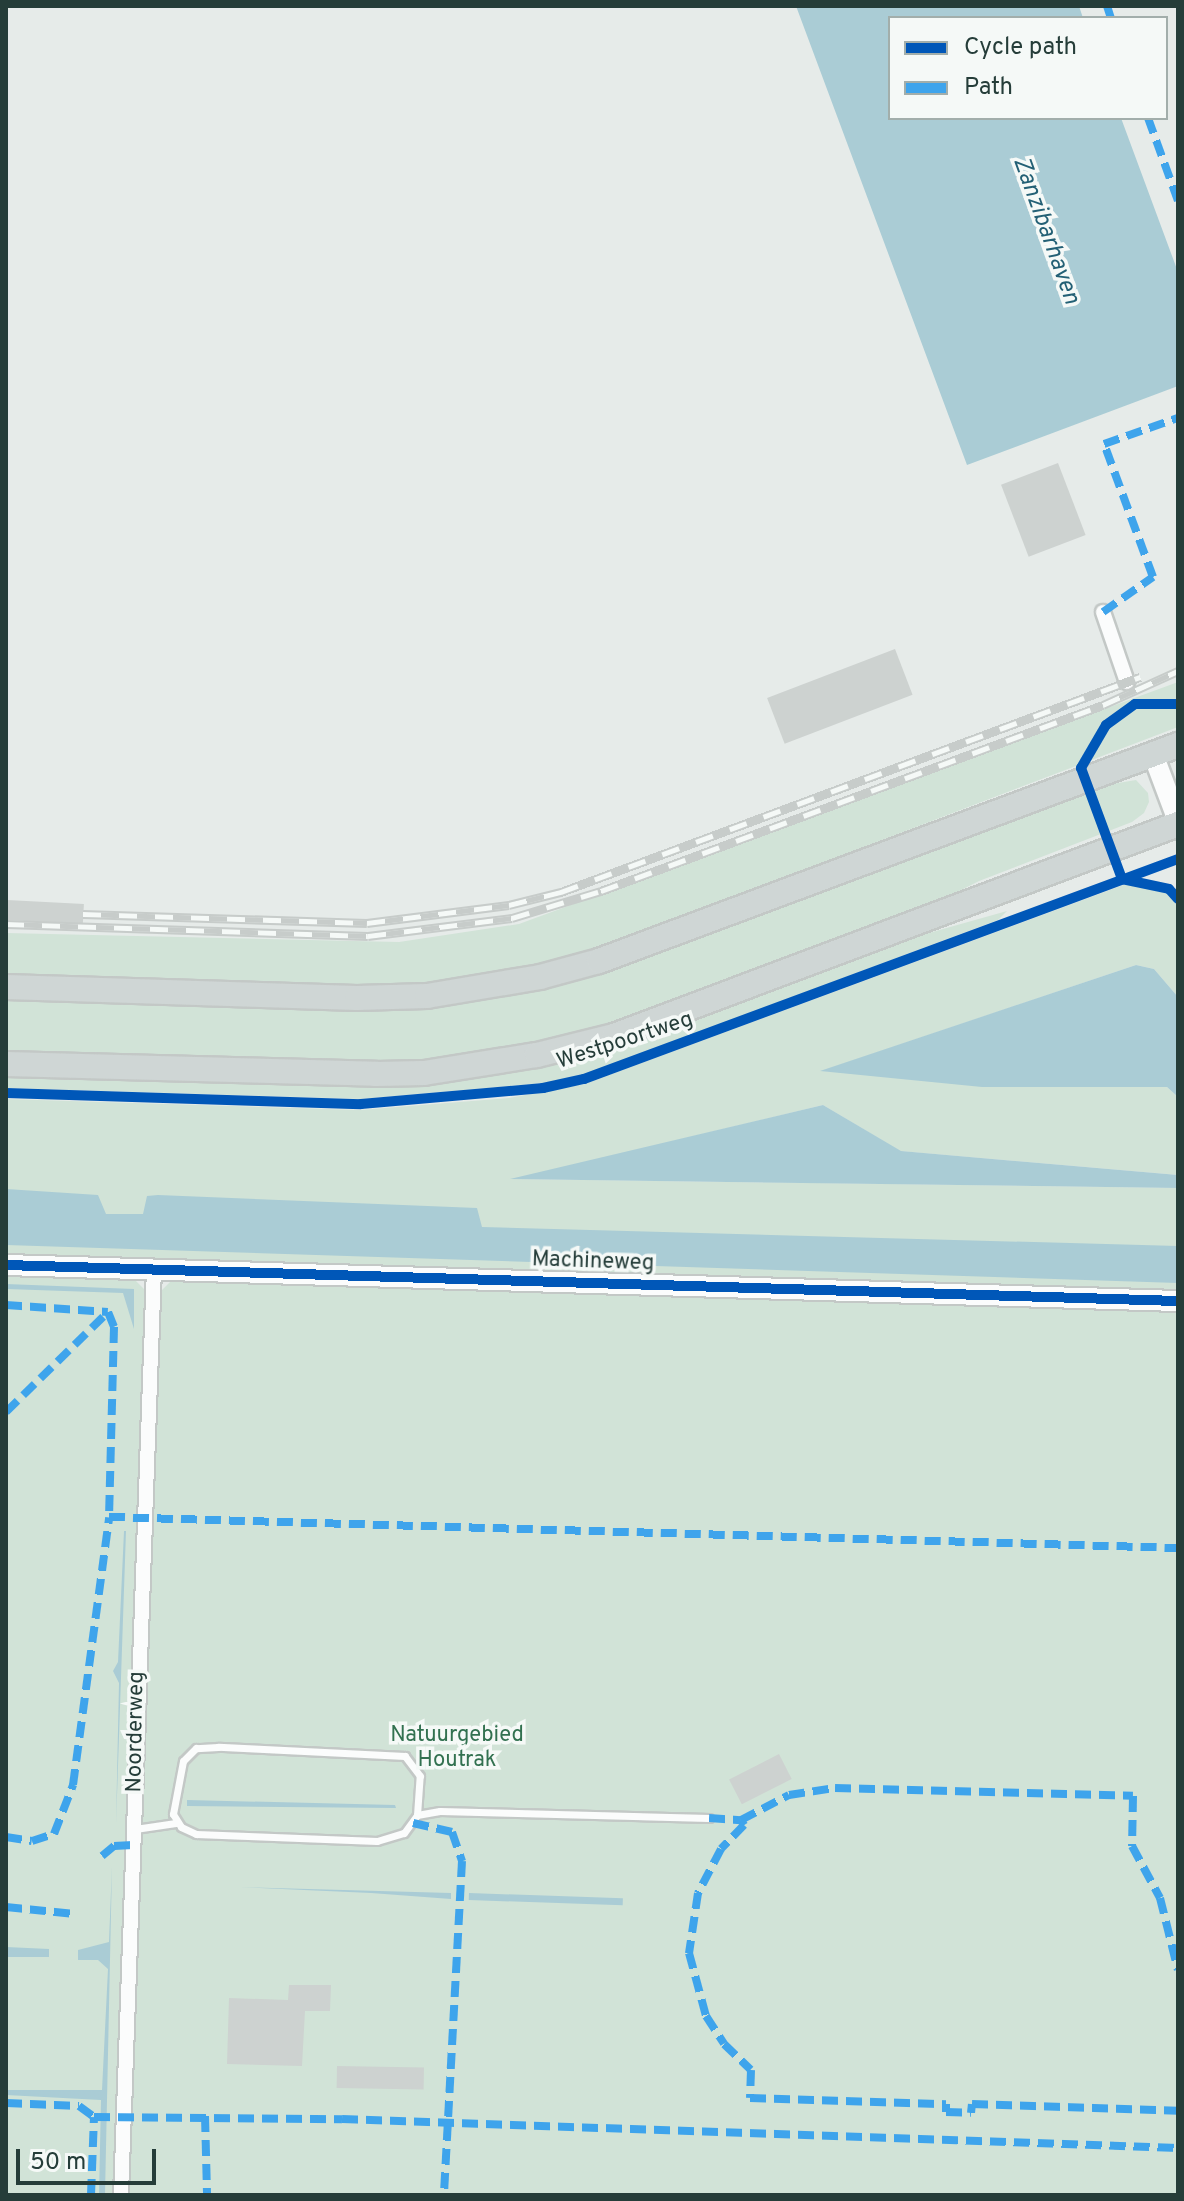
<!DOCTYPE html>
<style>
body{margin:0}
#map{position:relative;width:1184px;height:2201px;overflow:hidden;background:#e6ebe9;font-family:Overpass,sans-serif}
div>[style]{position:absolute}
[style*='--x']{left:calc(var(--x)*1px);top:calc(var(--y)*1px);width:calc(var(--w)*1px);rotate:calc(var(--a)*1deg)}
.green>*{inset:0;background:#d1e3d7}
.water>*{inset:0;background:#aaccd5;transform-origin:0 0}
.building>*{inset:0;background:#cdd2d0;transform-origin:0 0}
.roads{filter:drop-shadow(2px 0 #c3c8c6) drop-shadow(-2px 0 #c3c8c6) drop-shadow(0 2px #c3c8c6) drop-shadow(0 -2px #c3c8c6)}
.lane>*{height:7px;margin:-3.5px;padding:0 3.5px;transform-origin:3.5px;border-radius:3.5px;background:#fbfcfc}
.street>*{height:14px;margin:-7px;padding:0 7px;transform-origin:7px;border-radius:7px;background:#fbfcfc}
.secondary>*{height:20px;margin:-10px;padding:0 10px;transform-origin:10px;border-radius:10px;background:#fbfcfc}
.primary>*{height:24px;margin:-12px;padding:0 12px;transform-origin:12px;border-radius:12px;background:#cfd6d5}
.rail>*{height:9px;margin-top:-4.5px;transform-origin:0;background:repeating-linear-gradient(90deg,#f5f9f7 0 18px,#c7ccca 0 36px);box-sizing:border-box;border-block:2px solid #c7ccca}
.quiet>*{height:8px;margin-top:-4px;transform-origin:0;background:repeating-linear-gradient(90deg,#3ea4ec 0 16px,transparent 0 24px)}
.cycleway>*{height:10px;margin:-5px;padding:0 5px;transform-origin:5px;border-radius:5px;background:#0057b8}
span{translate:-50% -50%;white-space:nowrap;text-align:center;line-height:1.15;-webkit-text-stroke:7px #f5f9f7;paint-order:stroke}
.street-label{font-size:22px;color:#253d39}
.park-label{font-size:22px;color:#327150}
.water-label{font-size:24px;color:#236075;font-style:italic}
.frame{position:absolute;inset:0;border:8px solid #253d39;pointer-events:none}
.legend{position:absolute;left:888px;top:16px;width:280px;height:104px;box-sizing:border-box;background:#f5f9f7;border:2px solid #a2aeab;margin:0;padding:10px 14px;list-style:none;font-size:24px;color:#253d39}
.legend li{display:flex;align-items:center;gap:16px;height:40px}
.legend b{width:40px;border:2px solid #a2aeab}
.scale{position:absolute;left:16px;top:2149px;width:140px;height:36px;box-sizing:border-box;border:4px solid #253d39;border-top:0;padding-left:10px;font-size:24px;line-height:28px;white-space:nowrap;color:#253d39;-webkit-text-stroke:6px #f5f9f7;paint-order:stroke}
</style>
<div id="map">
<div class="green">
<i style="clip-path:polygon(1178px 682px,1178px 727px,636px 934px,507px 976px,427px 989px,6px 981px,6px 933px,399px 942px,519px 924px)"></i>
<i style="clip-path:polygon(1136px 780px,1148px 793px,1149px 802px,1144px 813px,1132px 822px,979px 881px,898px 922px,597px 1031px,435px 1063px,6px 1054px,6px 996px,427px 1005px,1094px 787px)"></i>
<i style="clip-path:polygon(1126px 884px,1168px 893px,1178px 905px,1178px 997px,1154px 969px,1136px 965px,822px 1071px,1167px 1087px,1178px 1097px,1178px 1175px,900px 1151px,823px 1105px,515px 1179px,1178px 1188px,1178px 1294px,6px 1259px,6px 1099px,360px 1110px,509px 1098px,585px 1084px)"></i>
<i style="clip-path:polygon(1007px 911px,998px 920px,586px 1074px,544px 1083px,361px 1099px,6px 1088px,6px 1073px,424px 1082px,478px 1077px,613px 1048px,904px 940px)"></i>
<i style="clip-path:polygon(6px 1273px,132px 1277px,145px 1290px,161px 1291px,173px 1279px,1178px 1310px,1178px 2195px,6px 2195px)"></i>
</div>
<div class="water">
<i style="clip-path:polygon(796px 6px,1079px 6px,1083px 18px,890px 18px,890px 118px,1121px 118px,1178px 272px,1178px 386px,967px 465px)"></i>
<i style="clip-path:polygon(1136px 965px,1154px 969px,1178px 997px,1178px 1097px,1167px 1087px,982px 1087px,820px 1071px)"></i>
<i style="clip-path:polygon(823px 1105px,901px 1151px,1178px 1175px,1178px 1188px,510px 1179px)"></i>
<i style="clip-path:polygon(6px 1189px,98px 1195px,106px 1214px,143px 1214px,147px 1196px,158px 1195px,477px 1208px,482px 1227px,1178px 1246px,1178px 1283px,6px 1245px)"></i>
<i style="clip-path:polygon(6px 1284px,134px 1289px,134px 1329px,123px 1293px,6px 1289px)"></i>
<i style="clip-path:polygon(124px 1531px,126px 1531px,116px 1825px,119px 1683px,113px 1671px,118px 1662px)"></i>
<i style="clip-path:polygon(187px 1800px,395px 1805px,396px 1808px,187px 1806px)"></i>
<i style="clip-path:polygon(112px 1866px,105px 2195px,99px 2195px,101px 2100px,6px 2095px,6px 2090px,102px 2090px,108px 1969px,98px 1960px,78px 1960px,78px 1950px,109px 1942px)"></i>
<i style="clip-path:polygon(240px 1887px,451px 1893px,451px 1899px,371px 1893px)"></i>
<i style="left:469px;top:1893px;width:154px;height:7px;rotate:2deg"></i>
<i style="clip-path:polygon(6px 1947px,49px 1949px,49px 1957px,6px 1957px)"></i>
</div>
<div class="building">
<i style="left:1058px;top:463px;width:77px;height:61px;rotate:69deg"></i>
<i style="left:895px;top:649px;width:49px;height:137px;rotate:69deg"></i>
<i style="left:7px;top:900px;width:77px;height:20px;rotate:3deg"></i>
<i style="left:779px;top:1754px;width:28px;height:56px;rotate:63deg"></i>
<i style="clip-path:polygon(289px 1985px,331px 1985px,330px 2011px,305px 2011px,302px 2066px,227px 2064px,229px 1998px,288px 2000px)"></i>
<i style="left:337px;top:2066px;width:87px;height:22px;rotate:1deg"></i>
</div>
<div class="roads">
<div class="lane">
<i style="--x:417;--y:1815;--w:39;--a:-86"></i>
<i style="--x:420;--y:1776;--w:25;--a:-127"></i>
<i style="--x:405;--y:1756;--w:187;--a:-177.2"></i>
<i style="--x:218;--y:1747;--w:22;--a:177"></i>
<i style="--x:196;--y:1748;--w:18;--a:135"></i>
<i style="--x:183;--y:1761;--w:54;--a:100.7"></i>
<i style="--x:173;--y:1814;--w:15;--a:58"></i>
<i style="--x:181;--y:1827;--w:17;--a:25"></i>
<i style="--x:196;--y:1834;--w:181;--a:2.2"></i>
<i style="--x:377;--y:1841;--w:28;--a:-17"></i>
<i style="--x:404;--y:1833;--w:22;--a:-54"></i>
<i style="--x:417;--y:1815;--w:23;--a:-10"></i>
<i style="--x:440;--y:1811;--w:269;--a:1.5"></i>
<i style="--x:135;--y:1829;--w:41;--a:-8.3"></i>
</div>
<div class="street">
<i style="--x:1103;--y:612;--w:74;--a:71.1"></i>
<i style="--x:121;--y:2195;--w:927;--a:-87.96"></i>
</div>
<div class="secondary">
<i style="--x:1153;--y:754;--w:72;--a:69.5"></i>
<i style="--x:6;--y:1265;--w:1173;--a:1.76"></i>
</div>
<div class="primary">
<i style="--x:6;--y:987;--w:351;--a:1.8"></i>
<i style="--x:357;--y:998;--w:70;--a:-1.6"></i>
<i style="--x:427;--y:996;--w:115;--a:-9.5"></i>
<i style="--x:540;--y:977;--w:61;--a:-15.2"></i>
<i style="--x:599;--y:961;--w:618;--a:-20.46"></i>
<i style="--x:6;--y:1064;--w:370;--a:1.5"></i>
<i style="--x:376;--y:1074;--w:48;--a:-1.2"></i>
<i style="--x:424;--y:1073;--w:114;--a:-9.1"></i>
<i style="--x:537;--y:1055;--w:79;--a:-13.9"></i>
<i style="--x:614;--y:1036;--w:603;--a:-20.6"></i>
</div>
</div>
<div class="rail">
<i style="--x:6;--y:912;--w:1;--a:0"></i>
<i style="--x:83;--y:914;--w:284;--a:1.8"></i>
<i style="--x:367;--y:923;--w:143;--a:-7.2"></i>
<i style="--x:509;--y:905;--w:54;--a:-14"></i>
<i style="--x:561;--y:892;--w:618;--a:-20.37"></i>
<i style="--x:6;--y:924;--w:362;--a:1.9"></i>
<i style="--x:368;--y:936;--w:145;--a:-7.1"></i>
<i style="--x:512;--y:918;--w:93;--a:-16.9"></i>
<i style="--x:601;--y:891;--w:535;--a:-20.33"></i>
<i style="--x:1103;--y:705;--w:82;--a:-24.4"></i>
</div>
<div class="quiet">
<i style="--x:1107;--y:6;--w:13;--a:72"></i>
<i style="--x:1148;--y:118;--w:88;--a:70.1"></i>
<i style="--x:1103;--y:612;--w:61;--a:-35"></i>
<i style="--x:1153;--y:577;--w:142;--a:-110.2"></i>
<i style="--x:1104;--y:444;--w:78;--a:-19.4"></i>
<i style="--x:6;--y:1305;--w:102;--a:3.9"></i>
<i style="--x:108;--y:1312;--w:16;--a:68"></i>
<i style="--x:114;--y:1327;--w:190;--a:91.5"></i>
<i style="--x:6;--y:1412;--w:143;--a:-44.4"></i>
<i style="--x:709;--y:1818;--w:32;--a:4"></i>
<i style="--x:741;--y:1820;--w:54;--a:-27.5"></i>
<i style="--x:789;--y:1795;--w:47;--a:-8.7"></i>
<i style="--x:835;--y:1788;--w:298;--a:1.5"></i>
<i style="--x:1133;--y:1796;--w:50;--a:91.1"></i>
<i style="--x:1132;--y:1846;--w:59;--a:61.7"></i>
<i style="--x:1160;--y:1898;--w:74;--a:76"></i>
<i style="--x:741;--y:1820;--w:6;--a:59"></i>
<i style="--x:744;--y:1825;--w:33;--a:134"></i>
<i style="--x:721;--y:1849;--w:50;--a:117.6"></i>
<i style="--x:698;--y:1893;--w:61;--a:98.5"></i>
<i style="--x:689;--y:1953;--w:65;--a:74.9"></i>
<i style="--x:706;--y:2016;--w:33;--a:57"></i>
<i style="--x:724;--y:2044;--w:37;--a:44"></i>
<i style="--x:751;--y:2070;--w:28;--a:92"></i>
<i style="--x:750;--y:2098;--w:196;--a:1.8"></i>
<i style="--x:946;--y:2104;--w:8;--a:90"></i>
<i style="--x:946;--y:2112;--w:25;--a:2"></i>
<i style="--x:971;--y:2113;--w:9;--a:-84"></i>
<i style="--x:972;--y:2104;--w:206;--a:1.9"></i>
<i style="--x:413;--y:1823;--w:40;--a:13"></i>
<i style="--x:452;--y:1832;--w:31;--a:71"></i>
<i style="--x:462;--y:1861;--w:334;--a:93.1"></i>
<i style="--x:6;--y:1837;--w:26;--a:9"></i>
<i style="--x:32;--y:1841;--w:23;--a:-18"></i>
<i style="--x:54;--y:1834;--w:53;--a:-68.8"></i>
<i style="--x:73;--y:1785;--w:270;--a:-82.3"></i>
<i style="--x:109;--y:1517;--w:1069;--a:1.66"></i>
<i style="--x:102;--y:1856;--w:16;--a:-40"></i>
<i style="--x:114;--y:1846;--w:19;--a:-3"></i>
<i style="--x:6;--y:1907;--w:69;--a:5.8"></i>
<i style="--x:6;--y:2103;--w:73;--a:2.4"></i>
<i style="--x:79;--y:2106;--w:19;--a:36"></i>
<i style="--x:94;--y:2117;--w:248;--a:0.5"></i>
<i style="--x:342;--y:2119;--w:837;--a:1.99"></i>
<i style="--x:205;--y:2116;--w:79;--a:88.5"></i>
<i style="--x:91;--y:2195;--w:78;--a:-87.8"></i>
</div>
<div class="cycleway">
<i style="--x:1178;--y:704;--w:43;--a:180"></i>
<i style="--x:1135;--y:704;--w:36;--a:144"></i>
<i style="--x:1106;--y:725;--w:50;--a:120.2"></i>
<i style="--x:1081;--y:768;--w:118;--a:69.7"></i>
<i style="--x:1122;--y:879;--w:48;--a:12"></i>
<i style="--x:1169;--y:889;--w:13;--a:48"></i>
<i style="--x:6;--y:1093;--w:355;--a:1.8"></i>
<i style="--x:361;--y:1104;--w:183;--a:-5"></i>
<i style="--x:543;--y:1088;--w:42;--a:-12.4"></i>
<i style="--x:584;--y:1079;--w:633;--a:-20.32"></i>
<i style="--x:6;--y:1265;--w:1173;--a:1.76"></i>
</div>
<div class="street-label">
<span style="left:625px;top:1041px;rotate:-18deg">Westpoortweg</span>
<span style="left:593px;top:1262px;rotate:2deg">Machineweg</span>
<span style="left:136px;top:1732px;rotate:-89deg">Noorderweg</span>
</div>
<div class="park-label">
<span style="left:457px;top:1748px">Natuurgebied<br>Houtrak</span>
</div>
<div class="water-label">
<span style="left:1045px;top:231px;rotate:70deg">Zanzibarhaven</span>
</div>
<div class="frame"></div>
<ul class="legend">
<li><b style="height:10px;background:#0057b8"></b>Cycle path</li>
<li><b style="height:10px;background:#3ea4ec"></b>Path</li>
</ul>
<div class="scale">50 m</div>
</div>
